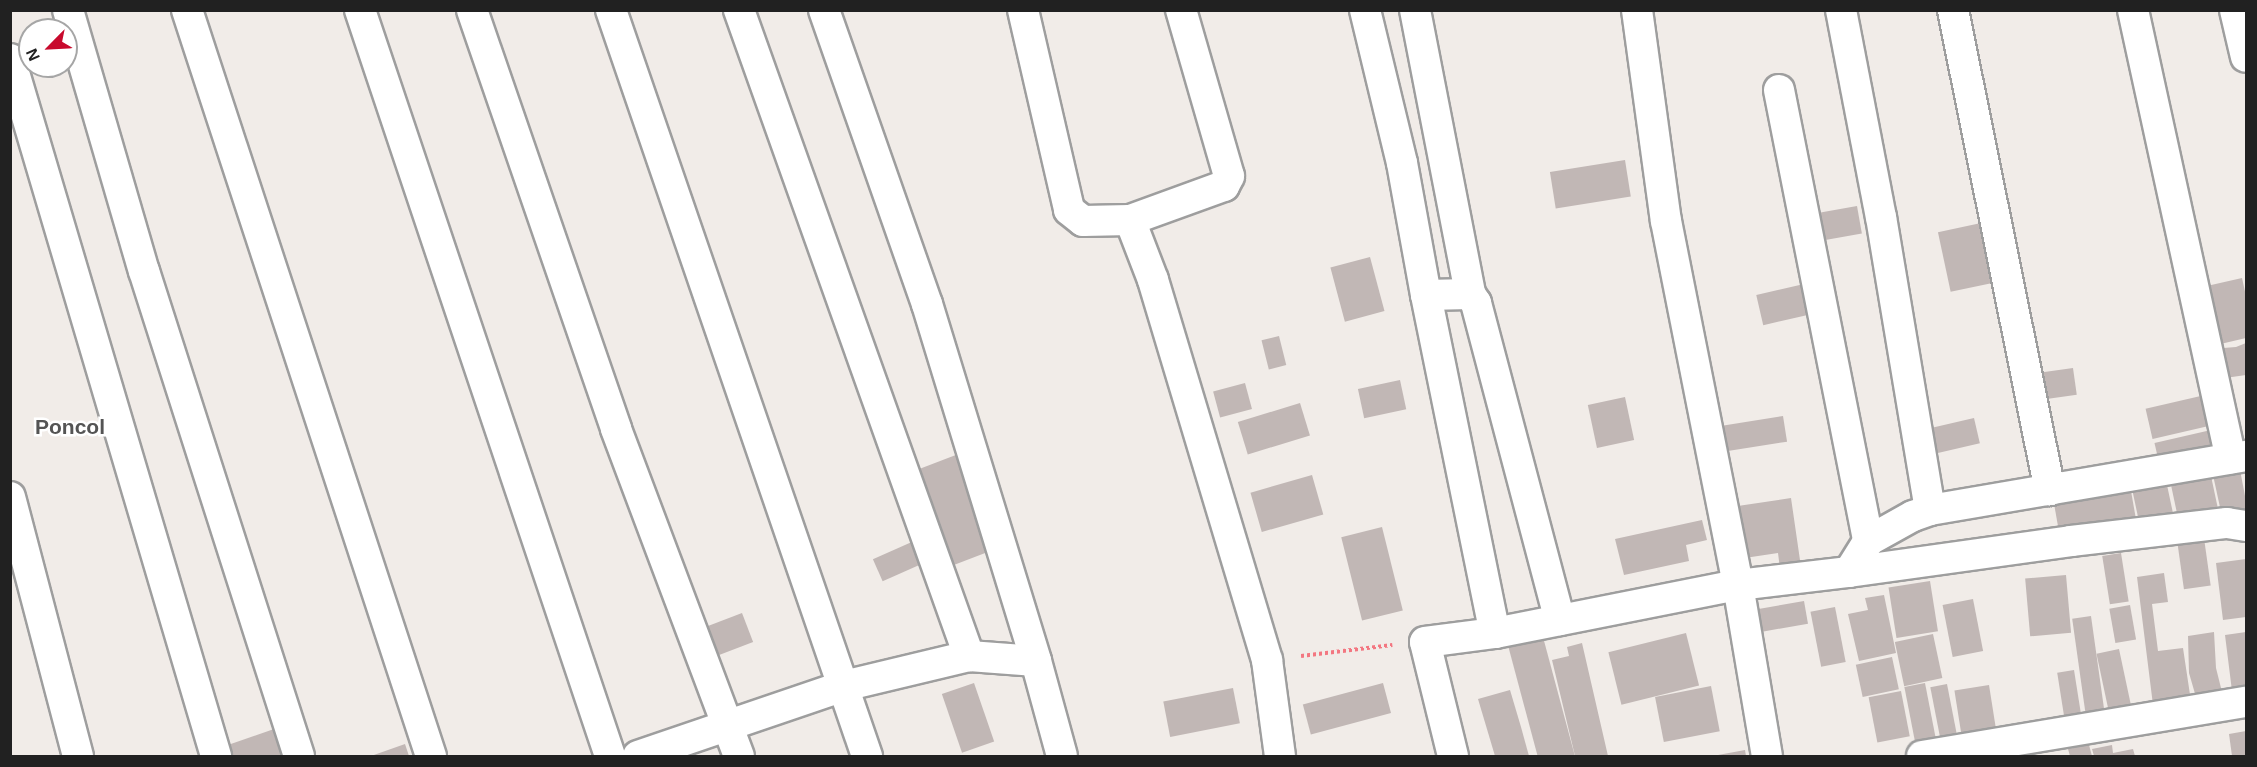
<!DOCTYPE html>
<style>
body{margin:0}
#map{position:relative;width:2257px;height:767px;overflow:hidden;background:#f1ece8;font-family:Helvetica,sans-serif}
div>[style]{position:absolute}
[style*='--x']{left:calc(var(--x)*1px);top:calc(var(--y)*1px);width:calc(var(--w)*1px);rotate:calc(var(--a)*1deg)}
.building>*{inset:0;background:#c1b7b5;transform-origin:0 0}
.path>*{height:4px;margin-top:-2px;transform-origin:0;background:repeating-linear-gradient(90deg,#f37781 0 3px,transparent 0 6px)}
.roads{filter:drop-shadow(2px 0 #9e9e9e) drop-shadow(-2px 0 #9e9e9e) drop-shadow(0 2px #9e9e9e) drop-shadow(0 -2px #9e9e9e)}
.minor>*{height:30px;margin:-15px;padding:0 15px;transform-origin:15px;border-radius:15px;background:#fff}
span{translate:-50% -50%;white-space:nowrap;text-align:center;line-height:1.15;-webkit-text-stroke:5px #fff;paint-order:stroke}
.quarter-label{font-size:21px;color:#545454;font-weight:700}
.frame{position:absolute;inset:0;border:12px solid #212121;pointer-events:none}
.north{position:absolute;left:18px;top:18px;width:60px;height:60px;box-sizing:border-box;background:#fff;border:2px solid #a6a6a6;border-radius:50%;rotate:246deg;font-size:16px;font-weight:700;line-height:24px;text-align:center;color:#212121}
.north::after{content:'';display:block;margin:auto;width:21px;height:27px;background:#c80a2d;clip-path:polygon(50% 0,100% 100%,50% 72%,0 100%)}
</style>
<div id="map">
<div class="building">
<i style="left:1625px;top:160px;width:37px;height:76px;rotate:81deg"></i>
<i style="left:1857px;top:206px;width:28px;height:47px;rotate:80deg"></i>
<i style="left:1981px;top:223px;width:61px;height:44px;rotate:78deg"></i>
<i style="left:1370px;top:257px;width:56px;height:41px;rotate:75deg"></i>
<i style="clip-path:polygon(2242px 278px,2246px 296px,2246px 338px,2212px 346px,2198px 288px)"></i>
<i style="left:1804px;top:284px;width:31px;height:49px;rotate:77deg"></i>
<i style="left:1279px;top:336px;width:30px;height:18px;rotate:76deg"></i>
<i style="clip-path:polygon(2246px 343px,2246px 375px,2218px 379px,2211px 349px,2236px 347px)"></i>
<i style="left:2073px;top:368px;width:27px;height:43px;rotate:82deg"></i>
<i style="left:1400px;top:380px;width:30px;height:43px;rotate:78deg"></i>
<i style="left:1245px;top:383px;width:27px;height:33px;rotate:75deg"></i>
<i style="left:2205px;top:395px;width:31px;height:61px;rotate:77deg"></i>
<i style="left:1625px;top:397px;width:44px;height:38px;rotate:78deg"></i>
<i style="left:1300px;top:403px;width:34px;height:65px;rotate:73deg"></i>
<i style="left:1783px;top:416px;width:26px;height:68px;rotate:81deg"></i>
<i style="left:1974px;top:418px;width:26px;height:53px;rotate:77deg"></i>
<i style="left:2211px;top:430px;width:28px;height:58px;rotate:77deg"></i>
<i style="left:961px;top:453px;width:102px;height:51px;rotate:69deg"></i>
<i style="clip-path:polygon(2240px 470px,2246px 501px,2246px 516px,2223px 521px,2213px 475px)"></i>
<i style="left:1312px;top:475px;width:41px;height:64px;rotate:74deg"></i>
<i style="left:2211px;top:476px;width:44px;height:41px;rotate:78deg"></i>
<i style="left:2167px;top:485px;width:35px;height:35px;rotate:78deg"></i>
<i style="left:2131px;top:491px;width:40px;height:78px;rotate:80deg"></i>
<i style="clip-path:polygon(1791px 498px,1801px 567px,1780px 569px,1778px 553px,1738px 559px,1731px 507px)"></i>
<i style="clip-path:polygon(1702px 520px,1707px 540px,1686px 545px,1689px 561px,1624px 575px,1615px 539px)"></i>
<i style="left:1382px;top:527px;width:86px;height:42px;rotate:76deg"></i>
<i style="left:2204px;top:538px;width:48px;height:27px;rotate:82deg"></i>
<i style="left:914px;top:541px;width:24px;height:45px;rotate:66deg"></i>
<i style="left:2121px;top:553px;width:49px;height:19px;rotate:81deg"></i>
<i style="clip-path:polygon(2246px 559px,2246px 617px,2223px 620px,2216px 563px)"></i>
<i style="clip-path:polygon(2164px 573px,2168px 602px,2152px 604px,2158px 651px,2183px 648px,2192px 708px,2154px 713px,2137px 577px)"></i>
<i style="left:2066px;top:575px;width:58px;height:41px;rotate:85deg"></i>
<i style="left:1930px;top:581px;width:51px;height:42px;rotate:81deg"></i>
<i style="clip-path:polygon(1884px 595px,1896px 653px,1859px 661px,1848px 614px,1868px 610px,1865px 598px)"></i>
<i style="left:1973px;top:599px;width:53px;height:31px;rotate:79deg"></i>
<i style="left:1804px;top:601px;width:23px;height:52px;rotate:80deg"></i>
<i style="left:2130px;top:605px;width:35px;height:21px;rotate:80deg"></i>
<i style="left:1835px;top:607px;width:56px;height:25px;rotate:79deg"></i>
<i style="left:742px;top:613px;width:31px;height:49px;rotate:69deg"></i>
<i style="left:2091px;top:616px;width:105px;height:19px;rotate:82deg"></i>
<i style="clip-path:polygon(2214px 632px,2216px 668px,2224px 700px,2198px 704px,2189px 673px,2188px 636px)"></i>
<i style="clip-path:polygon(2246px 632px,2246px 698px,2233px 699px,2225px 635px)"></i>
<i style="left:1686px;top:633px;width:54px;height:80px;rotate:76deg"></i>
<i style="left:1933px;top:634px;width:45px;height:39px;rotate:78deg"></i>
<i style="left:1543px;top:637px;width:123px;height:36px;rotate:75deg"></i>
<i style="clip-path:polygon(1582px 643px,1608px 756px,1575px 756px,1552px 660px,1569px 656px,1567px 647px)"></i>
<i style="left:2119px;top:649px;width:68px;height:23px;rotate:78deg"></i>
<i style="left:1892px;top:657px;width:33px;height:37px;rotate:78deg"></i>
<i style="left:2074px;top:670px;width:56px;height:17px;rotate:81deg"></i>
<i style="left:974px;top:683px;width:62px;height:34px;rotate:71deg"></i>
<i style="left:1383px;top:683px;width:31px;height:83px;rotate:75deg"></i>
<i style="left:1925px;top:683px;width:70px;height:21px;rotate:79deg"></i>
<i style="left:1947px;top:684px;width:63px;height:17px;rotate:79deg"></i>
<i style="left:1989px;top:685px;width:44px;height:35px;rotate:81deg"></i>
<i style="left:1711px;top:686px;width:46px;height:57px;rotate:79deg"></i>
<i style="left:1233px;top:688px;width:36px;height:71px;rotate:79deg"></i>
<i style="clip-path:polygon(1510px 690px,1521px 727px,1529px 756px,1495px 756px,1478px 699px)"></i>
<i style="left:1901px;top:691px;width:46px;height:33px;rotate:79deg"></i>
<i style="clip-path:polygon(274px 729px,283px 756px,228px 756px,225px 746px)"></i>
<i style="clip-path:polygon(2246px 731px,2246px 756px,2232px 756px,2229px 734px)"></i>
<i style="clip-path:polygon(405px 744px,409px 756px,371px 756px)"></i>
<i style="clip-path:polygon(2089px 745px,2092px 756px,2070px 756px,2068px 749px)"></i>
<i style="clip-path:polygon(2112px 745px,2113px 753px,2133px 749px,2135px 756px,2094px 756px,2092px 749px)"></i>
<i style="clip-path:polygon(1745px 750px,1746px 756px,1718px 756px,1718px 755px)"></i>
</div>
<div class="path">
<i style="--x:1301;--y:656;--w:92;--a:-6.9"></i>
</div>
<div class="roads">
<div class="minor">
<i style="--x:68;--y:10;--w:272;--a:73.8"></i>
<i style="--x:144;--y:271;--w:509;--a:72.28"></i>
<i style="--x:187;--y:10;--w:785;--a:71.89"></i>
<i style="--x:360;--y:10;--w:787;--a:71.47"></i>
<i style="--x:472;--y:10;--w:443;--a:71"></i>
<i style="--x:616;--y:429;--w:349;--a:69.4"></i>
<i style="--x:611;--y:10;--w:789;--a:71.06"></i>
<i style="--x:739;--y:10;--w:686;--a:70.4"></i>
<i style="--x:824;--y:10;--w:312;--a:70.7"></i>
<i style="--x:927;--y:304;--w:373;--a:73"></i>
<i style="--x:1036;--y:661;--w:98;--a:74.7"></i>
<i style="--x:1023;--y:10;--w:205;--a:77"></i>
<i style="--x:1069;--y:210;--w:18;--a:38"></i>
<i style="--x:1083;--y:221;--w:47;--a:-1.2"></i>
<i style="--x:1130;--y:220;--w:100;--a:-19.9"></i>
<i style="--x:1224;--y:186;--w:11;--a:-63"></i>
<i style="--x:1229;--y:176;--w:173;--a:-106.1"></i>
<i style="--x:1365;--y:10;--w:157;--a:76.4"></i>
<i style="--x:1402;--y:163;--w:134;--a:79.7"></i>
<i style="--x:1426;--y:295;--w:345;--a:78.5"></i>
<i style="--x:1415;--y:10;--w:289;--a:79"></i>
<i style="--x:1637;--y:10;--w:213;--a:82.2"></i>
<i style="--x:1666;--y:221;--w:371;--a:78.8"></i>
<i style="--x:1738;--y:585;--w:173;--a:80.4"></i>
<i style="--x:1841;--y:10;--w:211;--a:79.1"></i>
<i style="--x:1881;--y:217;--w:297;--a:80.5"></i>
<i style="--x:1953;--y:10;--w:490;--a:78.6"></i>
<i style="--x:2133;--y:10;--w:459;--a:77.7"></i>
<i style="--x:2235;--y:10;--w:48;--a:76.8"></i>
<i style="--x:10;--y:59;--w:727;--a:73.53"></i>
<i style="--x:1779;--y:90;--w:460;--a:78.8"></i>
<i style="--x:1130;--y:220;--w:64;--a:69"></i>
<i style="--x:1153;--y:280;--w:397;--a:73.3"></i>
<i style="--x:1267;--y:660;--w:97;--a:82.3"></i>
<i style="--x:1426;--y:295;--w:44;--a:-1.3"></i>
<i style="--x:1470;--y:294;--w:11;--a:56"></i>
<i style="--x:1476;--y:303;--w:328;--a:75.2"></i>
<i style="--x:10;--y:497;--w:268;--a:75.3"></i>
<i style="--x:1849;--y:572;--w:224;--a:-7.9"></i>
<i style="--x:2071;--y:541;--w:157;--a:-6.6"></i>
<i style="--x:2227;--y:523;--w:19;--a:9"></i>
<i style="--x:638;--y:756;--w:218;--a:-18.8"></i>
<i style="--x:844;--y:686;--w:129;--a:-13.5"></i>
<i style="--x:969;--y:656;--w:67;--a:4.3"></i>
<i style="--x:1453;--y:756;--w:117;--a:-103.8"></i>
<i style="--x:1425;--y:642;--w:71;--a:-7.3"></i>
<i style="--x:1495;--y:633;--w:248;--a:-11.2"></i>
<i style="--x:1738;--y:585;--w:112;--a:-6.7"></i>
<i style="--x:1849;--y:572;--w:36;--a:-58"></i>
<i style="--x:1868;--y:541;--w:51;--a:-29.1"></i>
<i style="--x:1913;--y:516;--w:18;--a:-19"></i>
<i style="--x:1930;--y:510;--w:321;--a:-9.7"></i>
<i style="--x:1922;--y:756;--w:328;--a:-9.5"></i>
</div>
</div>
<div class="quarter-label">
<span style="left:70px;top:427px">Poncol</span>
</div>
<div class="frame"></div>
<div class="north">N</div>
</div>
